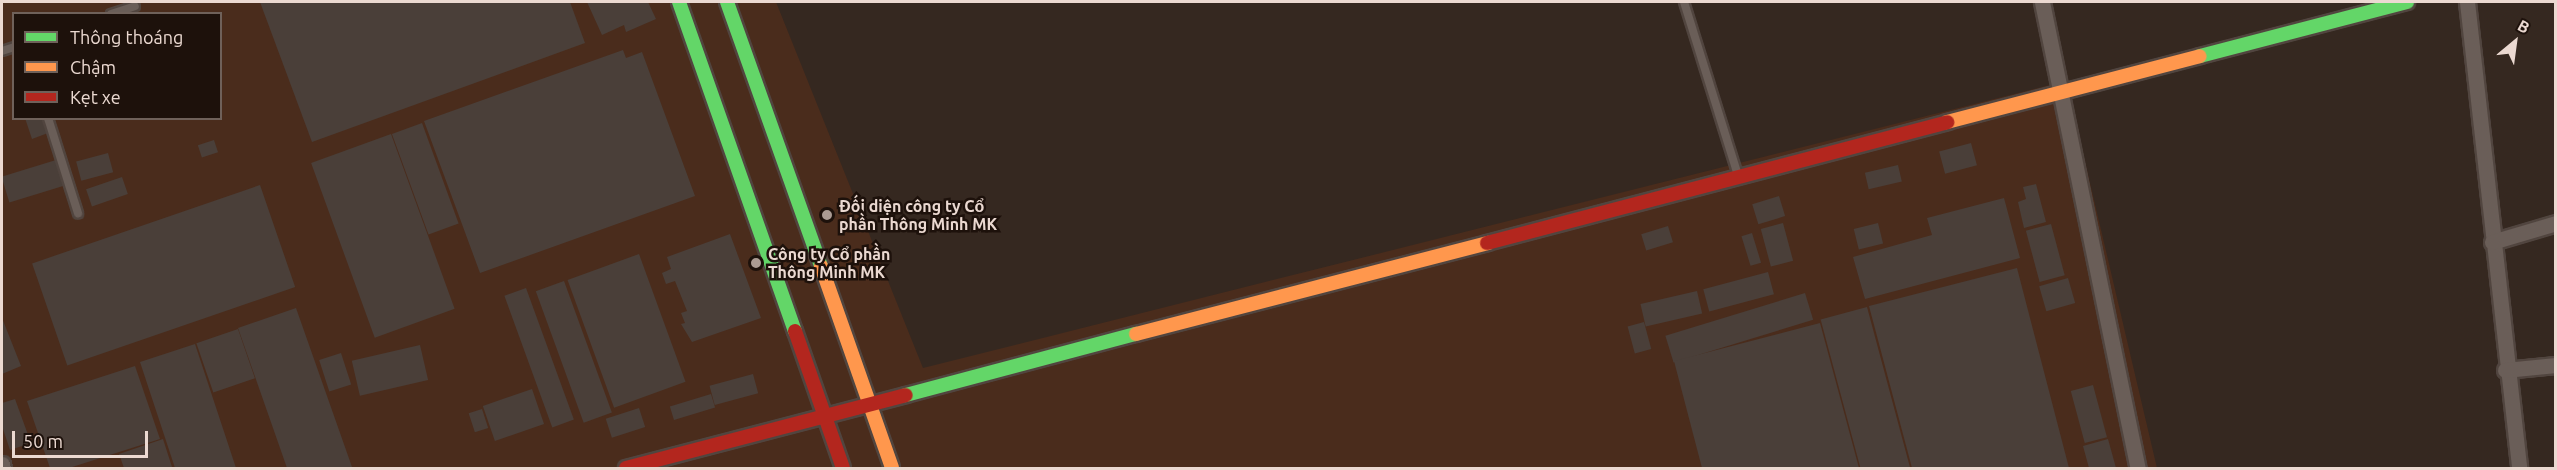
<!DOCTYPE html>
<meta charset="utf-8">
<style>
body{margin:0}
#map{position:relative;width:2557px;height:470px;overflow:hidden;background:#352820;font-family:Ubuntu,sans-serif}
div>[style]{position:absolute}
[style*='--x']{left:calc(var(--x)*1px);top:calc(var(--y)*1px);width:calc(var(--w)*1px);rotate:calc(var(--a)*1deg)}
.built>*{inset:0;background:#4a2c1c}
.building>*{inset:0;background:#4a3f39;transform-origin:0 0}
.roads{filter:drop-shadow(2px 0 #51453f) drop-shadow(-2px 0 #51453f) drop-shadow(0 2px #51453f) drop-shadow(0 -2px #51453f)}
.lane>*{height:8px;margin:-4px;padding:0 4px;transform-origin:4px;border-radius:4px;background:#6a5e58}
.street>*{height:15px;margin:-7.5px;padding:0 7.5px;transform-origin:7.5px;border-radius:7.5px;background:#6a5e58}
.fast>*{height:14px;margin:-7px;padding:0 7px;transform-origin:7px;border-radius:7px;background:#63d668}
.slow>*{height:14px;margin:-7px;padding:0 7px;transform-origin:7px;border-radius:7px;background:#ff974d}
.jam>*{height:14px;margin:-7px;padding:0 7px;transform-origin:7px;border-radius:7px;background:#b3261e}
.dots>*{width:16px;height:16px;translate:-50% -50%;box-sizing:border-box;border:3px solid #1d110b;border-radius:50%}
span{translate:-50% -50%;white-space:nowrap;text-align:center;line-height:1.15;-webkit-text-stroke:5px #1d110b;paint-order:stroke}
.poi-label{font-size:16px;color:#ebd9d1;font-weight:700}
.left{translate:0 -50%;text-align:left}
.frame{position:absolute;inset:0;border:3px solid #ebd9d1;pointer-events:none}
.legend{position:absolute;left:12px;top:12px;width:210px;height:108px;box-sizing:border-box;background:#1d110b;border:2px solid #6f615a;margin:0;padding:8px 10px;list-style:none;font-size:18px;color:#ebd9d1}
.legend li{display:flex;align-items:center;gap:12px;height:30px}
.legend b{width:30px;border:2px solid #6f615a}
.north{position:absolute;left:2485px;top:12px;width:60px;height:60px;-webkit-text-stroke:4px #1d110b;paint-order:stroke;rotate:29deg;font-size:16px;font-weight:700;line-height:24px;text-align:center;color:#ebd9d1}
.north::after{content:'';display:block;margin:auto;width:21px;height:27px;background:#ebd9d1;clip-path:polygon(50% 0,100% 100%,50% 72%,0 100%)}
.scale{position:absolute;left:12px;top:431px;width:136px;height:27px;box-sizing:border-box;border:3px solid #ebd9d1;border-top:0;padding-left:8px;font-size:18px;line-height:21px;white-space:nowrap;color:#ebd9d1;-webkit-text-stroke:4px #1d110b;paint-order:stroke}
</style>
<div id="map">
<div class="built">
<i style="clip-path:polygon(evenodd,2px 2px,776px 2px,923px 368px,2066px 81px,2157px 468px,2px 468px,2px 2px,14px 14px,220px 14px,220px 118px,14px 118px,14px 14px)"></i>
</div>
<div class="building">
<i style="clip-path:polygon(260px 2px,570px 2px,585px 43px,312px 142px)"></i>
<i style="clip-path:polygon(587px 2px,648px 2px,656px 19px,626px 32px,624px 25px,602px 35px)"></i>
<i style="clip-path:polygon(623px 50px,626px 58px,642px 52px,695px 196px,480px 273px,424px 121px)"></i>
<i style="clip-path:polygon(25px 118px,43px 118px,48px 133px,32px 139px)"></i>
<i style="left:422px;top:123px;width:107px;height:32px;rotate:70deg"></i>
<i style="left:391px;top:134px;width:186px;height:85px;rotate:70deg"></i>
<i style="left:214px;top:140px;width:13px;height:17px;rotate:72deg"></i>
<i style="left:1971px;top:143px;width:23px;height:33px;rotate:75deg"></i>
<i style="left:108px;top:153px;width:20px;height:33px;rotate:75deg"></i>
<i style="left:56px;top:160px;width:27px;height:57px;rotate:73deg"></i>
<i style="left:1898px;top:165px;width:17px;height:34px;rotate:77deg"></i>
<i style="left:122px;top:177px;width:18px;height:38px;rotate:71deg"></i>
<i style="clip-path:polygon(2036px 184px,2046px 222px,2024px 228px,2018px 202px,2026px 199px,2023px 187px)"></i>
<i style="left:260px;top:185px;width:108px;height:241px;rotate:71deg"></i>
<i style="left:1779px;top:196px;width:21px;height:28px;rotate:73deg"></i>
<i style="clip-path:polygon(2004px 198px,2020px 258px,1865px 299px,1853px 257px,1932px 235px,1927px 218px)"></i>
<i style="left:1783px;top:223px;width:39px;height:23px;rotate:75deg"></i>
<i style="left:1878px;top:223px;width:21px;height:25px;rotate:76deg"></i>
<i style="left:2051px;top:224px;width:53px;height:26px;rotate:75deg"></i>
<i style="left:1668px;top:226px;width:17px;height:28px;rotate:73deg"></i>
<i style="left:1752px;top:233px;width:31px;height:11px;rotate:73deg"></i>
<i style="clip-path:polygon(730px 234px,761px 318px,692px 342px,681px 324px,685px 323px,681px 313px,687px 311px,675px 281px,666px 284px,662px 273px,671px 269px,667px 257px)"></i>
<i style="left:639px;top:254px;width:136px;height:76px;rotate:70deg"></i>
<i style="clip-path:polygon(2017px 268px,2069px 468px,1912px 468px,1869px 306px)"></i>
<i style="left:1768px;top:272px;width:23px;height:67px;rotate:75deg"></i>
<i style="left:2068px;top:278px;width:26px;height:30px;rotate:74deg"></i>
<i style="left:564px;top:281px;width:140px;height:30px;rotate:70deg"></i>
<i style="left:526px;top:288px;width:140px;height:23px;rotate:70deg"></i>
<i style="left:1697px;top:291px;width:23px;height:58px;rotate:77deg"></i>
<i style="left:1805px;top:293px;width:28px;height:146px;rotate:73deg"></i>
<i style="left:1867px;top:307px;width:167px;height:48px;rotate:75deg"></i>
<i style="clip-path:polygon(296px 308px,352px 467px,349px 468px,287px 468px,238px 328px)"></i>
<i style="clip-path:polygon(2px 318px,21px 366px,2px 374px)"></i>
<i style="left:1644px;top:322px;width:28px;height:17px;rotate:75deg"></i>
<i style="clip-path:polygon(1820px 323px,1859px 468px,1702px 468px,1674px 361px)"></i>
<i style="left:238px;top:329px;width:52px;height:44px;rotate:71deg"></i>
<i style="clip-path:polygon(195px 344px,236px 468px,175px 468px,140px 362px)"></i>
<i style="left:420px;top:345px;width:36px;height:70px;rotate:77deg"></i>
<i style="left:341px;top:353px;width:33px;height:23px;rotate:72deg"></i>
<i style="clip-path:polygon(135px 366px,160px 439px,69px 468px,50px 468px,27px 401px)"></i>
<i style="left:753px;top:374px;width:20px;height:45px;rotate:75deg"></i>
<i style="left:2093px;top:385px;width:54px;height:23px;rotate:75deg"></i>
<i style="left:532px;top:389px;width:37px;height:52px;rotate:71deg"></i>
<i style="left:711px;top:394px;width:14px;height:43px;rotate:73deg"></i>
<i style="clip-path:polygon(15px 399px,31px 443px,10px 450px,2px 426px,2px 403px)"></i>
<i style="left:639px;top:408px;width:20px;height:35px;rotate:72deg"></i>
<i style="left:482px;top:409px;width:20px;height:14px;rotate:72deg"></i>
<i style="clip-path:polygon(163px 439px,172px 467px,124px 468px,119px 454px)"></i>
<i style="clip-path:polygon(2108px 439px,2116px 468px,2089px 468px,2083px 446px)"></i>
</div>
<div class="roads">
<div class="lane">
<i style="--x:1684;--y:2;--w:181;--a:72.7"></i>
<i style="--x:111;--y:14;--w:25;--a:-18"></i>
<i style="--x:2;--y:51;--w:13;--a:-18"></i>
<i style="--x:48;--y:118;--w:100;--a:72.5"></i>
</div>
<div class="street">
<i style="--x:2042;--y:2;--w:476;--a:78.4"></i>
<i style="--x:2467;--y:2;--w:469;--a:83.6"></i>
<i style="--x:2492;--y:242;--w:67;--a:-16.5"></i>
<i style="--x:2505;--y:370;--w:51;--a:-5.6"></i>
<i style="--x:2;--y:464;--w:4;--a:76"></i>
</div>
<div class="fast">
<i style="--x:679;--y:2;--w:349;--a:70.6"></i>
<i style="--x:727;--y:2;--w:280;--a:70.4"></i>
<i style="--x:2200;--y:56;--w:214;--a:-14.6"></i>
<i style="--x:906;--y:395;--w:238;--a:-14.9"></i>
</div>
<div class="slow">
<i style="--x:1947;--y:122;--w:261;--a:-14.6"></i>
<i style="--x:821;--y:266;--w:214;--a:70.6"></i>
<i style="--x:1136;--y:334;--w:363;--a:-14.5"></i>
</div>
<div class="jam">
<i style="--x:1487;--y:243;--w:476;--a:-14.7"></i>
<i style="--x:795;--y:331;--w:145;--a:70.7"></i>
<i style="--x:626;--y:468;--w:289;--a:-14.6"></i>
</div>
</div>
<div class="dots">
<i style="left:827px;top:215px;background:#ab9b93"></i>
<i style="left:756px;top:263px;background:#ab9b93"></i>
</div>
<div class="poi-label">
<span class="left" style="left:839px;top:215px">Đối diện công ty Cổ<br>phần Thông Minh MK</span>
<span class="left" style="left:768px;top:263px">Công ty Cổ phần<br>Thông Minh MK</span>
</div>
<div class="frame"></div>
<ul class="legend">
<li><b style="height:8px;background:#63d668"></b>Thông thoáng</li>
<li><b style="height:8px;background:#ff974d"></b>Chậm</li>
<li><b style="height:8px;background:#b3261e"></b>Kẹt xe</li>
</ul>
<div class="north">B</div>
<div class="scale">50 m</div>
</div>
